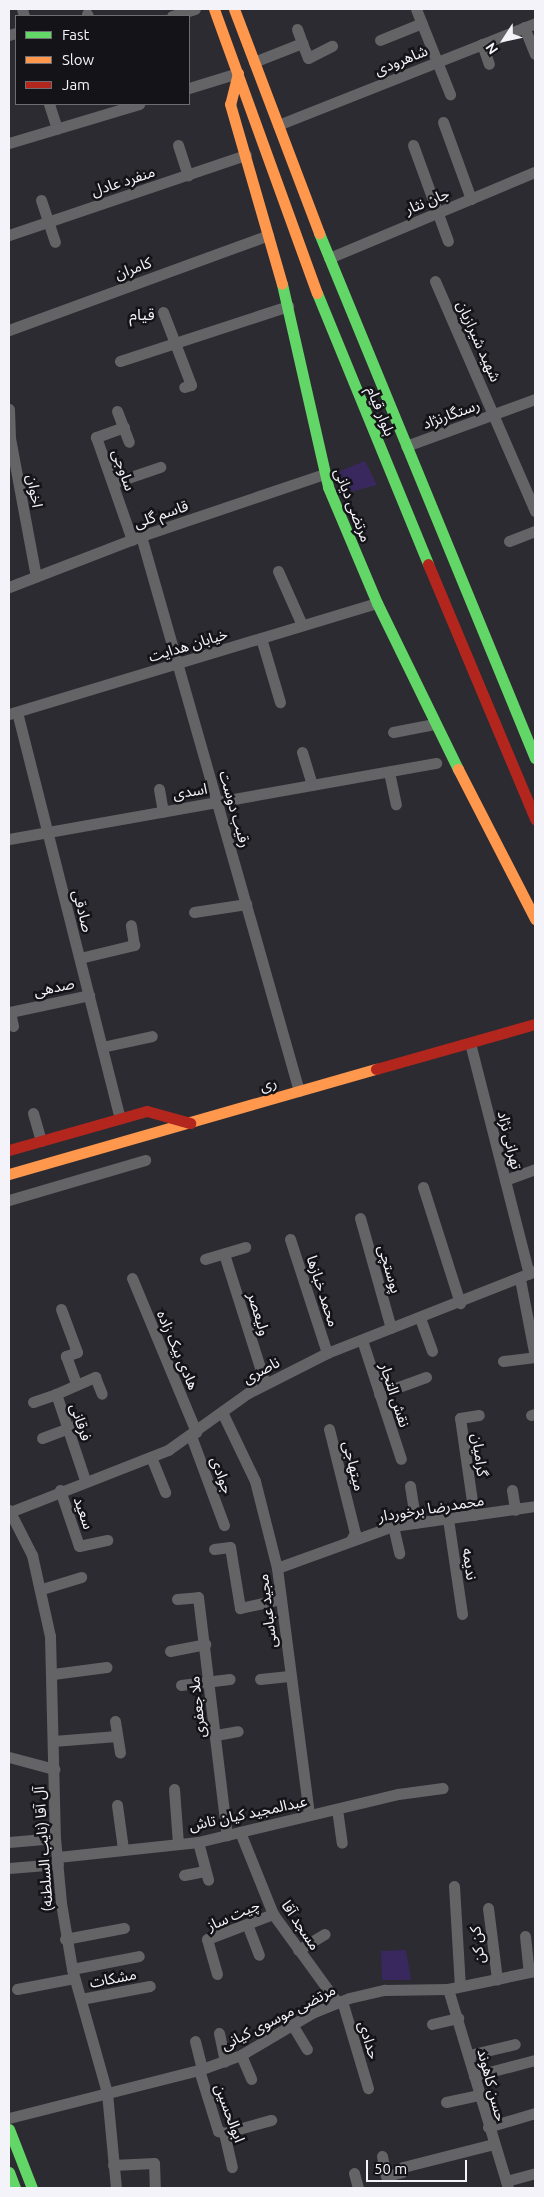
<!DOCTYPE html>
<meta charset="utf-8">
<style>
body{margin:0}
#map{position:relative;width:544px;height:2197px;overflow:hidden;background:#2c2b31;font-family:Ubuntu,"Noto Sans Arabic",sans-serif}
div>[style]{position:absolute}
[style*='--x']{left:calc(var(--x)*1px);top:calc(var(--y)*1px);width:calc(var(--w)*1px);rotate:calc(var(--a)*1deg)}
.green>*{inset:0;background:#38285d}
.street>*{height:11px;margin:-5.5px;padding:0 5.5px;transform-origin:5.5px;border-radius:5.5px;background:#646467}
.fast>*{height:11px;margin:-5.5px;padding:0 5.5px;transform-origin:5.5px;border-radius:5.5px;background:#63d668}
.slow>*{height:11px;margin:-5.5px;padding:0 5.5px;transform-origin:5.5px;border-radius:5.5px;background:#ff974d}
.jam>*{height:11px;margin:-5.5px;padding:0 5.5px;transform-origin:5.5px;border-radius:5.5px;background:#b3261e}
span{translate:-50% -50%;white-space:nowrap;text-align:center;line-height:1.15;-webkit-text-stroke:5px #141317;paint-order:stroke}
.street-label{font-size:15px;color:#f4f3fa}
.neighbourhood-label{font-size:16px;color:#f4f3fa}
.frame{position:absolute;inset:0;border:10px solid #f4f3fa;pointer-events:none}
.legend{position:absolute;left:15px;top:15px;width:175px;height:90px;box-sizing:border-box;background:#141317;border:1px solid #6e6d72;margin:0;padding:6px 9px;list-style:none;font-size:15px;color:#f4f3fa}
.legend li{display:flex;align-items:center;gap:10px;height:25px}
.legend b{width:25px;border:1px solid #6e6d72}
.north{position:absolute;left:479px;top:15px;width:50px;height:50px;-webkit-text-stroke:4px #141317;paint-order:stroke;rotate:235deg;font-size:14px;font-weight:700;line-height:20px;text-align:center;color:#f4f3fa}
.north::after{content:'';display:block;margin:auto;width:18px;height:22px;background:#f4f3fa;clip-path:polygon(50% 0,100% 100%,50% 72%,0 100%)}
.scale{position:absolute;left:366px;top:2160px;width:101px;height:22px;box-sizing:border-box;border:2px solid #f4f3fa;border-top:0;padding-left:6px;font-size:15px;line-height:18px;white-space:nowrap;color:#f4f3fa;-webkit-text-stroke:4px #141317;paint-order:stroke}
</style>
<div id="map">
<div class="green">
<i style="clip-path:polygon(365px 461px,377px 485px,343px 494px,335px 473px)"></i>
<i style="clip-path:polygon(406px 1950px,411px 1980px,382px 1980px,381px 1951px)"></i>
</div>
<div class="street">
<i style="--x:22;--y:9;--w:7;--a:74"></i>
<i style="--x:416;--y:9;--w:92;--a:68.2"></i>
<i style="--x:87;--y:14;--w:2;--a:63"></i>
<i style="--x:172;--y:16;--w:24;--a:-17"></i>
<i style="--x:524;--y:27;--w:29;--a:68"></i>
<i style="--x:297;--y:29;--w:15;--a:70"></i>
<i style="--x:9;--y:35;--w:7;--a:-16"></i>
<i style="--x:380;--y:40;--w:45;--a:-22"></i>
<i style="--x:482;--y:44;--w:21;--a:71"></i>
<i style="--x:254;--y:62;--w:52;--a:-21.6"></i>
<i style="--x:302;--y:43;--w:16;--a:68"></i>
<i style="--x:308;--y:58;--w:27;--a:-27"></i>
<i style="--x:189;--y:88;--w:51;--a:-17"></i>
<i style="--x:49;--y:104;--w:26;--a:72"></i>
<i style="--x:443;--y:122;--w:82;--a:70"></i>
<i style="--x:278;--y:125;--w:277;--a:-21.6"></i>
<i style="--x:9;--y:143;--w:136;--a:-16.7"></i>
<i style="--x:178;--y:145;--w:32;--a:72"></i>
<i style="--x:413;--y:145;--w:102;--a:70"></i>
<i style="--x:41;--y:200;--w:44;--a:71.6"></i>
<i style="--x:9;--y:235;--w:250;--a:-18.7"></i>
<i style="--x:329;--y:258;--w:223;--a:-22.7"></i>
<i style="--x:435;--y:281;--w:251;--a:66.5"></i>
<i style="--x:163;--y:312;--w:78;--a:69"></i>
<i style="--x:191;--y:385;--w:7;--a:164"></i>
<i style="--x:9;--y:330;--w:276;--a:-20.1"></i>
<i style="--x:120;--y:361;--w:177;--a:-18.1"></i>
<i style="--x:9;--y:409;--w:29;--a:88"></i>
<i style="--x:10;--y:438;--w:141;--a:79.4"></i>
<i style="--x:117;--y:411;--w:33;--a:69"></i>
<i style="--x:124;--y:427;--w:30;--a:160"></i>
<i style="--x:96;--y:437;--w:109;--a:70.7"></i>
<i style="--x:406;--y:446;--w:137;--a:-20"></i>
<i style="--x:113;--y:483;--w:50;--a:-18.8"></i>
<i style="--x:141;--y:536;--w:577;--a:74.11"></i>
<i style="--x:509;--y:541;--w:28;--a:-21"></i>
<i style="--x:278;--y:571;--w:59;--a:66"></i>
<i style="--x:9;--y:587;--w:142;--a:-21.1"></i>
<i style="--x:141;--y:536;--w:193;--a:-18.7"></i>
<i style="--x:261;--y:638;--w:67;--a:73.5"></i>
<i style="--x:17;--y:712;--w:419;--a:75.8"></i>
<i style="--x:9;--y:714;--w:384;--a:-16.8"></i>
<i style="--x:393;--y:732;--w:42;--a:-11"></i>
<i style="--x:302;--y:752;--w:34;--a:73"></i>
<i style="--x:389;--y:772;--w:33;--a:78"></i>
<i style="--x:159;--y:789;--w:23;--a:80"></i>
<i style="--x:9;--y:839;--w:434;--a:-10.1"></i>
<i style="--x:194;--y:912;--w:53;--a:-8.7"></i>
<i style="--x:80;--y:958;--w:56;--a:-13.5"></i>
<i style="--x:134;--y:945;--w:20;--a:-99"></i>
<i style="--x:13;--y:1026;--w:14;--a:-102"></i>
<i style="--x:10;--y:1012;--w:81;--a:-12.1"></i>
<i style="--x:470;--y:1043;--w:238;--a:75.7"></i>
<i style="--x:102;--y:1047;--w:51;--a:-12.4"></i>
<i style="--x:33;--y:1113;--w:29;--a:74"></i>
<i style="--x:505;--y:1180;--w:32;--a:-20"></i>
<i style="--x:423;--y:1187;--w:122;--a:72.3"></i>
<i style="--x:9;--y:1200;--w:142;--a:-16.4"></i>
<i style="--x:360;--y:1218;--w:114;--a:74.3"></i>
<i style="--x:290;--y:1239;--w:120;--a:72"></i>
<i style="--x:224;--y:1254;--w:135;--a:72.4"></i>
<i style="--x:205;--y:1259;--w:42;--a:-16.7"></i>
<i style="--x:132;--y:1278;--w:167;--a:67.4"></i>
<i style="--x:61;--y:1309;--w:46;--a:69.6"></i>
<i style="--x:77;--y:1352;--w:12;--a:160"></i>
<i style="--x:66;--y:1356;--w:30;--a:70"></i>
<i style="--x:420;--y:1318;--w:35;--a:70"></i>
<i style="--x:362;--y:1340;--w:125;--a:71.9"></i>
<i style="--x:503;--y:1361;--w:32;--a:-7"></i>
<i style="--x:535;--y:1357;--w:79;--a:-100.9"></i>
<i style="--x:379;--y:1394;--w:50;--a:-19.9"></i>
<i style="--x:33;--y:1402;--w:24;--a:-19"></i>
<i style="--x:222;--y:1412;--w:76;--a:64.4"></i>
<i style="--x:255;--y:1481;--w:90;--a:75.8"></i>
<i style="--x:277;--y:1568;--w:249;--a:82.6"></i>
<i style="--x:531;--y:1415;--w:4;--a:-14"></i>
<i style="--x:329;--y:1429;--w:107;--a:76"></i>
<i style="--x:355;--y:1533;--w:8;--a:120"></i>
<i style="--x:191;--y:1436;--w:95;--a:69.7"></i>
<i style="--x:42;--y:1438;--w:43;--a:-20.6"></i>
<i style="--x:151;--y:1457;--w:38;--a:68"></i>
<i style="--x:85;--y:1480;--w:91;--a:-108.6"></i>
<i style="--x:56;--y:1394;--w:43;--a:-23.6"></i>
<i style="--x:95;--y:1377;--w:18;--a:68"></i>
<i style="--x:410;--y:1486;--w:37;--a:81"></i>
<i style="--x:60;--y:1490;--w:59;--a:71.3"></i>
<i style="--x:79;--y:1546;--w:29;--a:-12"></i>
<i style="--x:512;--y:1490;--w:20;--a:81"></i>
<i style="--x:9;--y:1510;--w:51;--a:62.9"></i>
<i style="--x:32;--y:1555;--w:83;--a:77.5"></i>
<i style="--x:50;--y:1636;--w:202;--a:88.6"></i>
<i style="--x:55;--y:1838;--w:65;--a:84.7"></i>
<i style="--x:61;--y:1903;--w:67;--a:80.5"></i>
<i style="--x:72;--y:1969;--w:129;--a:74.2"></i>
<i style="--x:107;--y:2093;--w:95;--a:84.6"></i>
<i style="--x:10;--y:1512;--w:170;--a:-21.4"></i>
<i style="--x:168;--y:1450;--w:98;--a:-35.5"></i>
<i style="--x:248;--y:1393;--w:89;--a:-26.9"></i>
<i style="--x:327;--y:1353;--w:224;--a:-21.5"></i>
<i style="--x:474;--y:1515;--w:98;--a:-98.2"></i>
<i style="--x:460;--y:1418;--w:19;--a:-9"></i>
<i style="--x:448;--y:1519;--w:96;--a:81.6"></i>
<i style="--x:393;--y:1526;--w:28;--a:77"></i>
<i style="--x:214;--y:1549;--w:16;--a:-7"></i>
<i style="--x:230;--y:1547;--w:62;--a:80.7"></i>
<i style="--x:240;--y:1608;--w:42;--a:-12.4"></i>
<i style="--x:277;--y:1568;--w:123;--a:-19.9"></i>
<i style="--x:393;--y:1526;--w:143;--a:-8"></i>
<i style="--x:42;--y:1589;--w:41;--a:-17.1"></i>
<i style="--x:177;--y:1599;--w:21;--a:-5"></i>
<i style="--x:198;--y:1597;--w:240;--a:83.1"></i>
<i style="--x:170;--y:1651;--w:36;--a:-11"></i>
<i style="--x:53;--y:1674;--w:54;--a:-7.4"></i>
<i style="--x:260;--y:1679;--w:29;--a:-6"></i>
<i style="--x:181;--y:1685;--w:49;--a:-7"></i>
<i style="--x:115;--y:1721;--w:32;--a:81"></i>
<i style="--x:216;--y:1735;--w:22;--a:-10"></i>
<i style="--x:53;--y:1741;--w:64;--a:-4.5"></i>
<i style="--x:9;--y:1757;--w:47;--a:14.9"></i>
<i style="--x:174;--y:1789;--w:54;--a:85.8"></i>
<i style="--x:117;--y:1805;--w:44;--a:82.2"></i>
<i style="--x:337;--y:1809;--w:34;--a:82"></i>
<i style="--x:240;--y:1832;--w:88;--a:68.1"></i>
<i style="--x:273;--y:1914;--w:109;--a:54"></i>
<i style="--x:9;--y:1842;--w:46;--a:-5"></i>
<i style="--x:198;--y:1842;--w:39;--a:75"></i>
<i style="--x:58;--y:1857;--w:141;--a:-6.1"></i>
<i style="--x:198;--y:1842;--w:206;--a:-13.5"></i>
<i style="--x:398;--y:1794;--w:45;--a:-7.6"></i>
<i style="--x:9;--y:1868;--w:49;--a:-4.7"></i>
<i style="--x:184;--y:1875;--w:21;--a:-11"></i>
<i style="--x:454;--y:1886;--w:100;--a:86.6"></i>
<i style="--x:488;--y:1908;--w:72;--a:82.8"></i>
<i style="--x:247;--y:1924;--w:33;--a:69"></i>
<i style="--x:525;--y:1936;--w:36;--a:84"></i>
<i style="--x:65;--y:1939;--w:60;--a:-10.6"></i>
<i style="--x:298;--y:1950;--w:31;--a:-31"></i>
<i style="--x:72;--y:1969;--w:68;--a:-11"></i>
<i style="--x:217;--y:1974;--w:36;--a:-106"></i>
<i style="--x:207;--y:1939;--w:71;--a:-20.7"></i>
<i style="--x:17;--y:1989;--w:58;--a:-10.9"></i>
<i style="--x:448;--y:1989;--w:208;--a:73.2"></i>
<i style="--x:81;--y:1999;--w:70;--a:-10.7"></i>
<i style="--x:342;--y:2001;--w:91;--a:73.4"></i>
<i style="--x:432;--y:2024;--w:27;--a:-13"></i>
<i style="--x:293;--y:2026;--w:27;--a:59"></i>
<i style="--x:219;--y:2033;--w:29;--a:78"></i>
<i style="--x:195;--y:2041;--w:29;--a:76"></i>
<i style="--x:241;--y:2055;--w:26;--a:67"></i>
<i style="--x:469;--y:2055;--w:47;--a:-13.4"></i>
<i style="--x:199;--y:2070;--w:64;--a:72.7"></i>
<i style="--x:218;--y:2131;--w:6;--a:18"></i>
<i style="--x:224;--y:2133;--w:35;--a:77"></i>
<i style="--x:474;--y:2076;--w:63;--a:-14.7"></i>
<i style="--x:446;--y:2102;--w:34;--a:-12"></i>
<i style="--x:9;--y:2118;--w:196;--a:-14.2"></i>
<i style="--x:199;--y:2070;--w:45;--a:-19.7"></i>
<i style="--x:241;--y:2055;--w:82;--a:-30.6"></i>
<i style="--x:312;--y:2013;--w:40;--a:-22"></i>
<i style="--x:349;--y:1998;--w:37;--a:-13"></i>
<i style="--x:385;--y:1990;--w:63;--a:-0.9"></i>
<i style="--x:448;--y:1989;--w:89;--a:-11.7"></i>
<i style="--x:488;--y:2127;--w:49;--a:-16.6"></i>
<i style="--x:224;--y:2133;--w:49;--a:-15.5"></i>
<i style="--x:382;--y:2156;--w:20;--a:79"></i>
<i style="--x:386;--y:2176;--w:16;--a:-14"></i>
<i style="--x:402;--y:2172;--w:5;--a:-79"></i>
<i style="--x:403;--y:2167;--w:94;--a:-14.2"></i>
<i style="--x:113;--y:2165;--w:41;--a:-2.8"></i>
<i style="--x:154;--y:2163;--w:25;--a:88"></i>
<i style="--x:354;--y:2173;--w:16;--a:75"></i>
<i style="--x:506;--y:2181;--w:30;--a:-15"></i>
</div>
<div class="fast">
<i style="--x:319;--y:233;--w:568;--a:67.64"></i>
<i style="--x:282;--y:284;--w:208;--a:77.2"></i>
<i style="--x:328;--y:487;--w:126;--a:67.1"></i>
<i style="--x:377;--y:603;--w:185;--a:64"></i>
<i style="--x:317;--y:293;--w:293;--a:67.7"></i>
<i style="--x:9;--y:2129;--w:63;--a:68.7"></i>
<i style="--x:9;--y:2172;--w:17;--a:69"></i>
</div>
<div class="slow">
<i style="--x:214;--y:9;--w:302;--a:70.1"></i>
<i style="--x:234;--y:9;--w:240;--a:69.2"></i>
<i style="--x:238;--y:73;--w:32;--a:104"></i>
<i style="--x:230;--y:104;--w:187;--a:73.9"></i>
<i style="--x:458;--y:769;--w:169;--a:62.8"></i>
<i style="--x:9;--y:1174;--w:382;--a:-16"></i>
</div>
<div class="jam">
<i style="--x:428;--y:564;--w:277;--a:67.2"></i>
<i style="--x:376;--y:1069;--w:165;--a:-15.8"></i>
<i style="--x:9;--y:1150;--w:143;--a:-15.8"></i>
<i style="--x:147;--y:1111;--w:45;--a:15.6"></i>
</div>
<div class="street-label">
<span style="left:401px;top:60px;rotate:-22deg">شاهرودی</span>
<span style="left:123px;top:181px;rotate:-18deg">منفرد عادل</span>
<span style="left:427px;top:201px;rotate:-22deg">جان نثار</span>
<span style="left:133px;top:268px;rotate:-20deg">کامران</span>
<span style="left:479px;top:341px;rotate:66deg">شهید شیرازیان</span>
<span style="left:381px;top:411px;rotate:68deg">بلوار قیام</span>
<span style="left:451px;top:414px;rotate:-20deg">رستگارنژاد</span>
<span style="left:124px;top:470px;rotate:71deg">ساوجی</span>
<span style="left:35px;top:491px;rotate:80deg">اخوان</span>
<span style="left:353px;top:505px;rotate:69deg">مرتضی دیانی</span>
<span style="left:161px;top:514px;rotate:-19deg">قاسم گلی</span>
<span style="left:188px;top:645px;rotate:-17deg">خیابان‌ هدایت</span>
<span style="left:190px;top:791px;rotate:-10deg">اسدی</span>
<span style="left:235px;top:809px;rotate:74deg">رقیب دوست</span>
<span style="left:83px;top:911px;rotate:76deg">صادقی</span>
<span style="left:54px;top:987px;rotate:-12deg">صدهی</span>
<span style="left:268px;top:1084px;rotate:-17deg">ری</span>
<span style="left:510px;top:1140px;rotate:76deg">تهرانی نژاد</span>
<span style="left:390px;top:1269px;rotate:74deg">پوستچی</span>
<span style="left:323px;top:1291px;rotate:72deg">محمد خبازها</span>
<span style="left:259px;top:1314px;rotate:73deg">ولیعصر</span>
<span style="left:178px;top:1350px;rotate:67deg">هادی بیک زاده</span>
<span style="left:261px;top:1370px;rotate:-28deg">ناصری</span>
<span style="left:395px;top:1395px;rotate:72deg">نقش التجار</span>
<span style="left:81px;top:1422px;rotate:72deg">فرقانی</span>
<span style="left:480px;top:1455px;rotate:82deg">گرامیان</span>
<span style="left:354px;top:1466px;rotate:76deg">میتهاجی</span>
<span style="left:222px;top:1475px;rotate:70deg">جوادی</span>
<span style="left:431px;top:1508px;rotate:-9deg">محمدرضا برخوردار</span>
<span style="left:84px;top:1513px;rotate:71deg">سعید</span>
<span style="left:470px;top:1564px;rotate:82deg">ندیمه</span>
<span style="left:267px;top:1611px;rotate:-97deg">مجید عباسی</span>
<span style="left:197px;top:1707px;rotate:-96deg">ملا جعفری</span>
<span style="left:248px;top:1813px;rotate:-12deg">عبدالمجید کیان تاش</span>
<span style="left:43px;top:1849px;rotate:-94deg">آل آقا (نایب السلطنه)</span>
<span style="left:233px;top:1915px;rotate:-24deg">چیت ساز</span>
<span style="left:301px;top:1925px;rotate:56deg">مسجد آقا</span>
<span style="left:477px;top:1945px;rotate:-97deg">کن کن</span>
<span style="left:113px;top:1978px;rotate:-11deg">مشکات</span>
<span style="left:278px;top:2017px;rotate:-27deg">مرتضی موسوی کیانی</span>
<span style="left:369px;top:2040px;rotate:73deg">حدادی</span>
<span style="left:492px;top:2085px;rotate:75deg">حسن کاهوند</span>
<span style="left:230px;top:2113px;rotate:70deg">ابوالحسین</span>
</div>
<div class="neighbourhood-label">
<span style="left:142px;top:314px">قیام</span>
</div>
<div class="frame"></div>
<ul class="legend">
<li><b style="height:6px;background:#63d668"></b>Fast</li>
<li><b style="height:6px;background:#ff974d"></b>Slow</li>
<li><b style="height:6px;background:#b3261e"></b>Jam</li>
</ul>
<div class="north">N</div>
<div class="scale">50 m</div>
</div>
